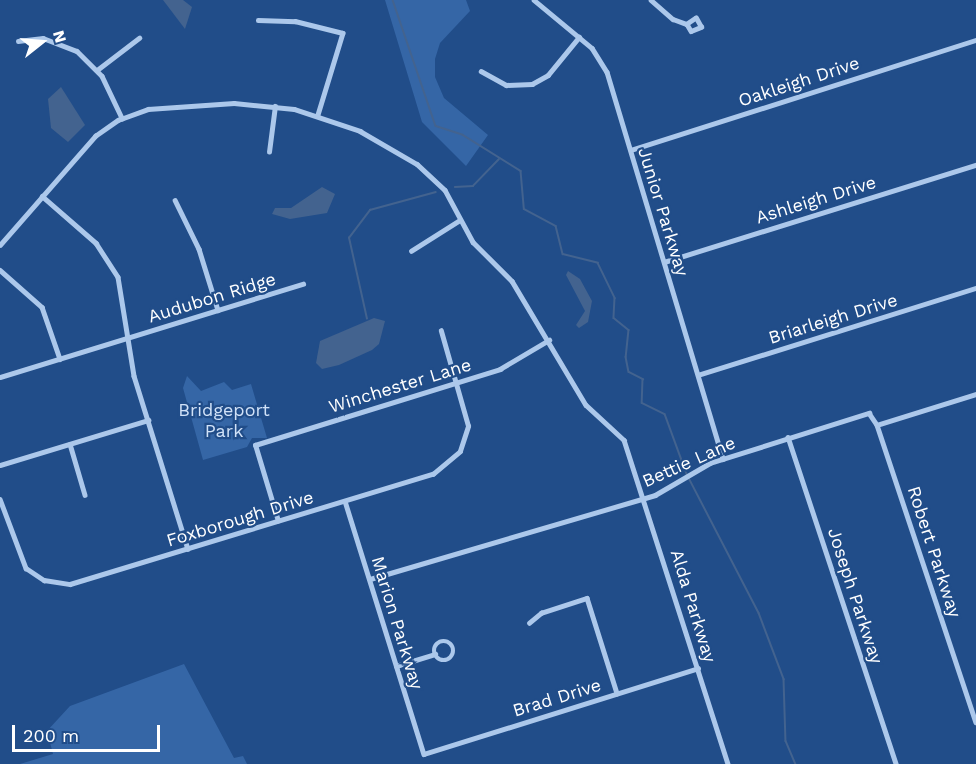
<!DOCTYPE html>
<style>
body{margin:0}
#map{position:relative;width:976px;height:764px;overflow:hidden;background:#214d89;font-family:"Work Sans",sans-serif}
div>[style]{position:absolute}
[style*='--x']{left:calc(var(--x)*1px);top:calc(var(--y)*1px);width:calc(var(--w)*1px);rotate:calc(var(--a)*1deg)}
.green>*{inset:0;background:#3566a6}
.water>*{inset:0;background:#43638f}
.stream>*{height:1.5px;margin:-0.75px;padding:0 0.75px;transform-origin:0.75px;border-radius:0.75px;background:#43638f}
.street>*{height:4.5px;margin:-2.25px;padding:0 2.25px;transform-origin:2.25px;border-radius:2.25px;background:#acc8eb}
.street>.ring{margin:-2.25px;padding:0;box-sizing:content-box;background:none;border:4.5px solid #acc8eb;border-radius:50%}
span{translate:-50% -50%;white-space:nowrap;text-align:center;line-height:1.15;-webkit-text-stroke:4.5px #214d89;paint-order:stroke}
.street-label{font-size:18px;color:#fff}
.park-label{font-size:18px;color:#d1e2f8}
.north{position:absolute;left:12px;top:12px;width:60px;height:60px;-webkit-text-stroke:4px #214d89;paint-order:stroke;rotate:73deg;font-size:16px;font-weight:700;line-height:24px;text-align:center;color:#fff}
.north::after{content:'';display:block;margin:auto;width:21px;height:27px;background:#fff;clip-path:polygon(50% 0,100% 100%,50% 72%,0 100%)}
.scale{position:absolute;left:12px;top:725px;width:148px;height:27px;box-sizing:border-box;border:3px solid #fff;border-top:0;padding-left:8px;font-size:18px;line-height:21px;white-space:nowrap;color:#fff;-webkit-text-stroke:4px #214d89;paint-order:stroke}
</style>
<div id="map">
<div class="green">
<i style="clip-path:polygon(385px 0,466px 0,470px 11px,440px 43px,435px 59px,435px 77px,444px 98px,488px 135px,466px 166px,422px 122px)"></i>
<i style="clip-path:polygon(187px 376px,201px 391px,224px 382px,232px 390px,251px 384px,267px 438px,252px 438px,247px 447px,203px 460px,183px 388px)"></i>
<i style="clip-path:polygon(184px 664px,234px 758px,243px 756px,247px 764px,20px 764px,53px 754px,47px 731px,70px 706px)"></i>
</div>
<div class="water">
<i style="clip-path:polygon(163px 0,183px 0,192px 7px,185px 29px)"></i>
<i style="clip-path:polygon(61px 87px,85px 125px,68px 142px,51px 128px,48px 99px)"></i>
<i style="clip-path:polygon(322px 187px,335px 194px,327px 213px,290px 219px,272px 214px,275px 208px,291px 208px)"></i>
<i style="clip-path:polygon(568px 271px,580px 279px,592px 301px,588px 322px,579px 328px,576px 325px,585px 311px,566px 275px)"></i>
<i style="clip-path:polygon(374px 318px,385px 321px,379px 344px,372px 350px,339px 365px,322px 369px,316px 363px,320px 341px)"></i>
</div>
<div class="stream">
<i style="--x:393;--y:0;--w:133;--a:71.2"></i>
<i style="--x:436;--y:126;--w:28;--a:18"></i>
<i style="--x:463;--y:135;--w:68;--a:31.8"></i>
<i style="--x:521;--y:171;--w:38;--a:85"></i>
<i style="--x:524;--y:209;--w:36;--a:28"></i>
<i style="--x:556;--y:226;--w:29;--a:76"></i>
<i style="--x:563;--y:254;--w:36;--a:14"></i>
<i style="--x:598;--y:263;--w:39;--a:64"></i>
<i style="--x:615;--y:298;--w:20;--a:93"></i>
<i style="--x:614;--y:318;--w:19;--a:39"></i>
<i style="--x:629;--y:330;--w:27;--a:96"></i>
<i style="--x:626;--y:357;--w:15;--a:79"></i>
<i style="--x:629;--y:372;--w:16;--a:27"></i>
<i style="--x:643;--y:379;--w:24;--a:92"></i>
<i style="--x:642;--y:403;--w:25;--a:26"></i>
<i style="--x:665;--y:414;--w:64;--a:69.9"></i>
<i style="--x:455;--y:187;--w:18;--a:-3"></i>
<i style="--x:473;--y:186;--w:37;--a:-46"></i>
<i style="--x:367;--y:319;--w:83;--a:-102.5"></i>
<i style="--x:349;--y:238;--w:35;--a:-53"></i>
<i style="--x:370;--y:210;--w:68;--a:-15.3"></i>
<i style="--x:689;--y:478;--w:152;--a:62.6"></i>
<i style="--x:759;--y:613;--w:71;--a:69.3"></i>
<i style="--x:784;--y:679;--w:62;--a:88.2"></i>
<i style="--x:786;--y:741;--w:25;--a:67"></i>
</div>
<div class="street">
<i style="--x:534;--y:0;--w:75;--a:39.6"></i>
<i style="--x:592;--y:48;--w:28;--a:58"></i>
<i style="--x:607;--y:72;--w:404;--a:73.3"></i>
<i style="--x:651;--y:0;--w:29;--a:41"></i>
<i style="--x:673;--y:19;--w:15;--a:20"></i>
<i style="--x:687;--y:24;--w:8;--a:60"></i>
<i style="--x:691;--y:31;--w:11;--a:-22"></i>
<i style="--x:701;--y:27;--w:10;--a:-119"></i>
<i style="--x:696;--y:18;--w:11;--a:146"></i>
<i style="--x:258;--y:20;--w:37;--a:2"></i>
<i style="--x:295;--y:21;--w:49;--a:14"></i>
<i style="--x:343;--y:33;--w:86;--a:107"></i>
<i style="--x:18;--y:41;--w:25;--a:-7"></i>
<i style="--x:43;--y:38;--w:36;--a:21"></i>
<i style="--x:77;--y:51;--w:35;--a:45"></i>
<i style="--x:102;--y:76;--w:47;--a:64.5"></i>
<i style="--x:97;--y:70;--w:53;--a:-37.3"></i>
<i style="--x:481;--y:71;--w:29;--a:29"></i>
<i style="--x:506;--y:85;--w:26;--a:-2"></i>
<i style="--x:532;--y:84;--w:18;--a:-29"></i>
<i style="--x:548;--y:75;--w:49;--a:-50.8"></i>
<i style="--x:631;--y:150;--w:362;--a:-17.7"></i>
<i style="--x:269;--y:152;--w:46;--a:-82.6"></i>
<i style="--x:42;--y:196;--w:72;--a:41"></i>
<i style="--x:96;--y:243;--w:40;--a:57.1"></i>
<i style="--x:118;--y:277;--w:100;--a:80.8"></i>
<i style="--x:134;--y:376;--w:181;--a:72.7"></i>
<i style="--x:175;--y:200;--w:55;--a:63.9"></i>
<i style="--x:199;--y:249;--w:64;--a:72.7"></i>
<i style="--x:0;--y:245;--w:145;--a:-48.9"></i>
<i style="--x:95;--y:136;--w:28;--a:-35"></i>
<i style="--x:118;--y:120;--w:32;--a:-20"></i>
<i style="--x:148;--y:109;--w:86;--a:-4"></i>
<i style="--x:234;--y:103;--w:60;--a:5.7"></i>
<i style="--x:294;--y:109;--w:70;--a:18.4"></i>
<i style="--x:360;--y:131;--w:66;--a:30.1"></i>
<i style="--x:417;--y:164;--w:38;--a:43"></i>
<i style="--x:445;--y:190;--w:59;--a:61.7"></i>
<i style="--x:473;--y:242;--w:55;--a:45"></i>
<i style="--x:512;--y:281;--w:144;--a:59.2"></i>
<i style="--x:586;--y:405;--w:52;--a:42.6"></i>
<i style="--x:624;--y:440;--w:340;--a:72.2"></i>
<i style="--x:411;--y:251;--w:58;--a:-32.3"></i>
<i style="--x:664;--y:262;--w:327;--a:-17.3"></i>
<i style="--x:0;--y:270;--w:56;--a:41.4"></i>
<i style="--x:42;--y:307;--w:55;--a:70.9"></i>
<i style="--x:698;--y:375;--w:291;--a:-17.4"></i>
<i style="--x:0;--y:377;--w:317;--a:-17.1"></i>
<i style="--x:877;--y:425;--w:104;--a:-17.4"></i>
<i style="--x:788;--y:437;--w:344;--a:71.7"></i>
<i style="--x:70;--y:444;--w:53;--a:73.6"></i>
<i style="--x:0;--y:465;--w:155;--a:-16.9"></i>
<i style="--x:0;--y:499;--w:74;--a:69.4"></i>
<i style="--x:26;--y:568;--w:22;--a:34"></i>
<i style="--x:44;--y:580;--w:26;--a:9"></i>
<i style="--x:70;--y:584;--w:379;--a:-16.9"></i>
<i style="--x:433;--y:474;--w:35;--a:-40"></i>
<i style="--x:460;--y:451;--w:26;--a:-72"></i>
<i style="--x:468;--y:426;--w:99;--a:-105.9"></i>
<i style="--x:345;--y:501;--w:265;--a:72.7"></i>
<i style="--x:424;--y:754;--w:287;--a:-17.4"></i>
<i style="--x:278;--y:521;--w:79;--a:-106.8"></i>
<i style="--x:255;--y:445;--w:257;--a:-17.2"></i>
<i style="--x:500;--y:369;--w:57;--a:-30.6"></i>
<i style="--x:370;--y:579;--w:297;--a:-16.4"></i>
<i style="--x:655;--y:495;--w:64;--a:-30.2"></i>
<i style="--x:710;--y:463;--w:167;--a:-17.5"></i>
<i style="--x:869;--y:413;--w:14;--a:56"></i>
<i style="--x:877;--y:425;--w:313;--a:71.6"></i>
<i style="--x:529;--y:623;--w:16;--a:-40"></i>
<i style="--x:541;--y:613;--w:48;--a:-18.1"></i>
<i style="--x:587;--y:598;--w:100;--a:72.5"></i>
<i class="ring" style="left:434px;top:641px;width:15.5px;height:15.5px"></i>
<i style="--x:396;--y:666;--w:41;--a:-17.1"></i>
</div>
<div class="street-label">
<span style="left:799px;top:82px;rotate:-18deg">Oakleigh Drive</span>
<span style="left:816px;top:200px;rotate:-17deg">Ashleigh Drive</span>
<span style="left:663px;top:212px;rotate:73deg">Junior Parkway</span>
<span style="left:212px;top:298px;rotate:-17deg">Audubon Ridge</span>
<span style="left:833px;top:319px;rotate:-17deg">Briarleigh Drive</span>
<span style="left:400px;top:386px;rotate:-17deg">Winchester Lane</span>
<span style="left:689px;top:462px;rotate:-24deg">Bettie Lane</span>
<span style="left:240px;top:519px;rotate:-17deg">Foxborough Drive</span>
<span style="left:934px;top:552px;rotate:72deg">Robert Parkway</span>
<span style="left:855px;top:596px;rotate:72deg">Joseph Parkway</span>
<span style="left:693px;top:606px;rotate:73deg">Alda Parkway</span>
<span style="left:397px;top:623px;rotate:73deg">Marion Parkway</span>
<span style="left:557px;top:698px;rotate:-17deg">Brad Drive</span>
</div>
<div class="park-label">
<span style="left:224px;top:421px">Bridgeport<br>Park</span>
</div>
<div class="north">N</div>
<div class="scale">200 m</div>
</div>
